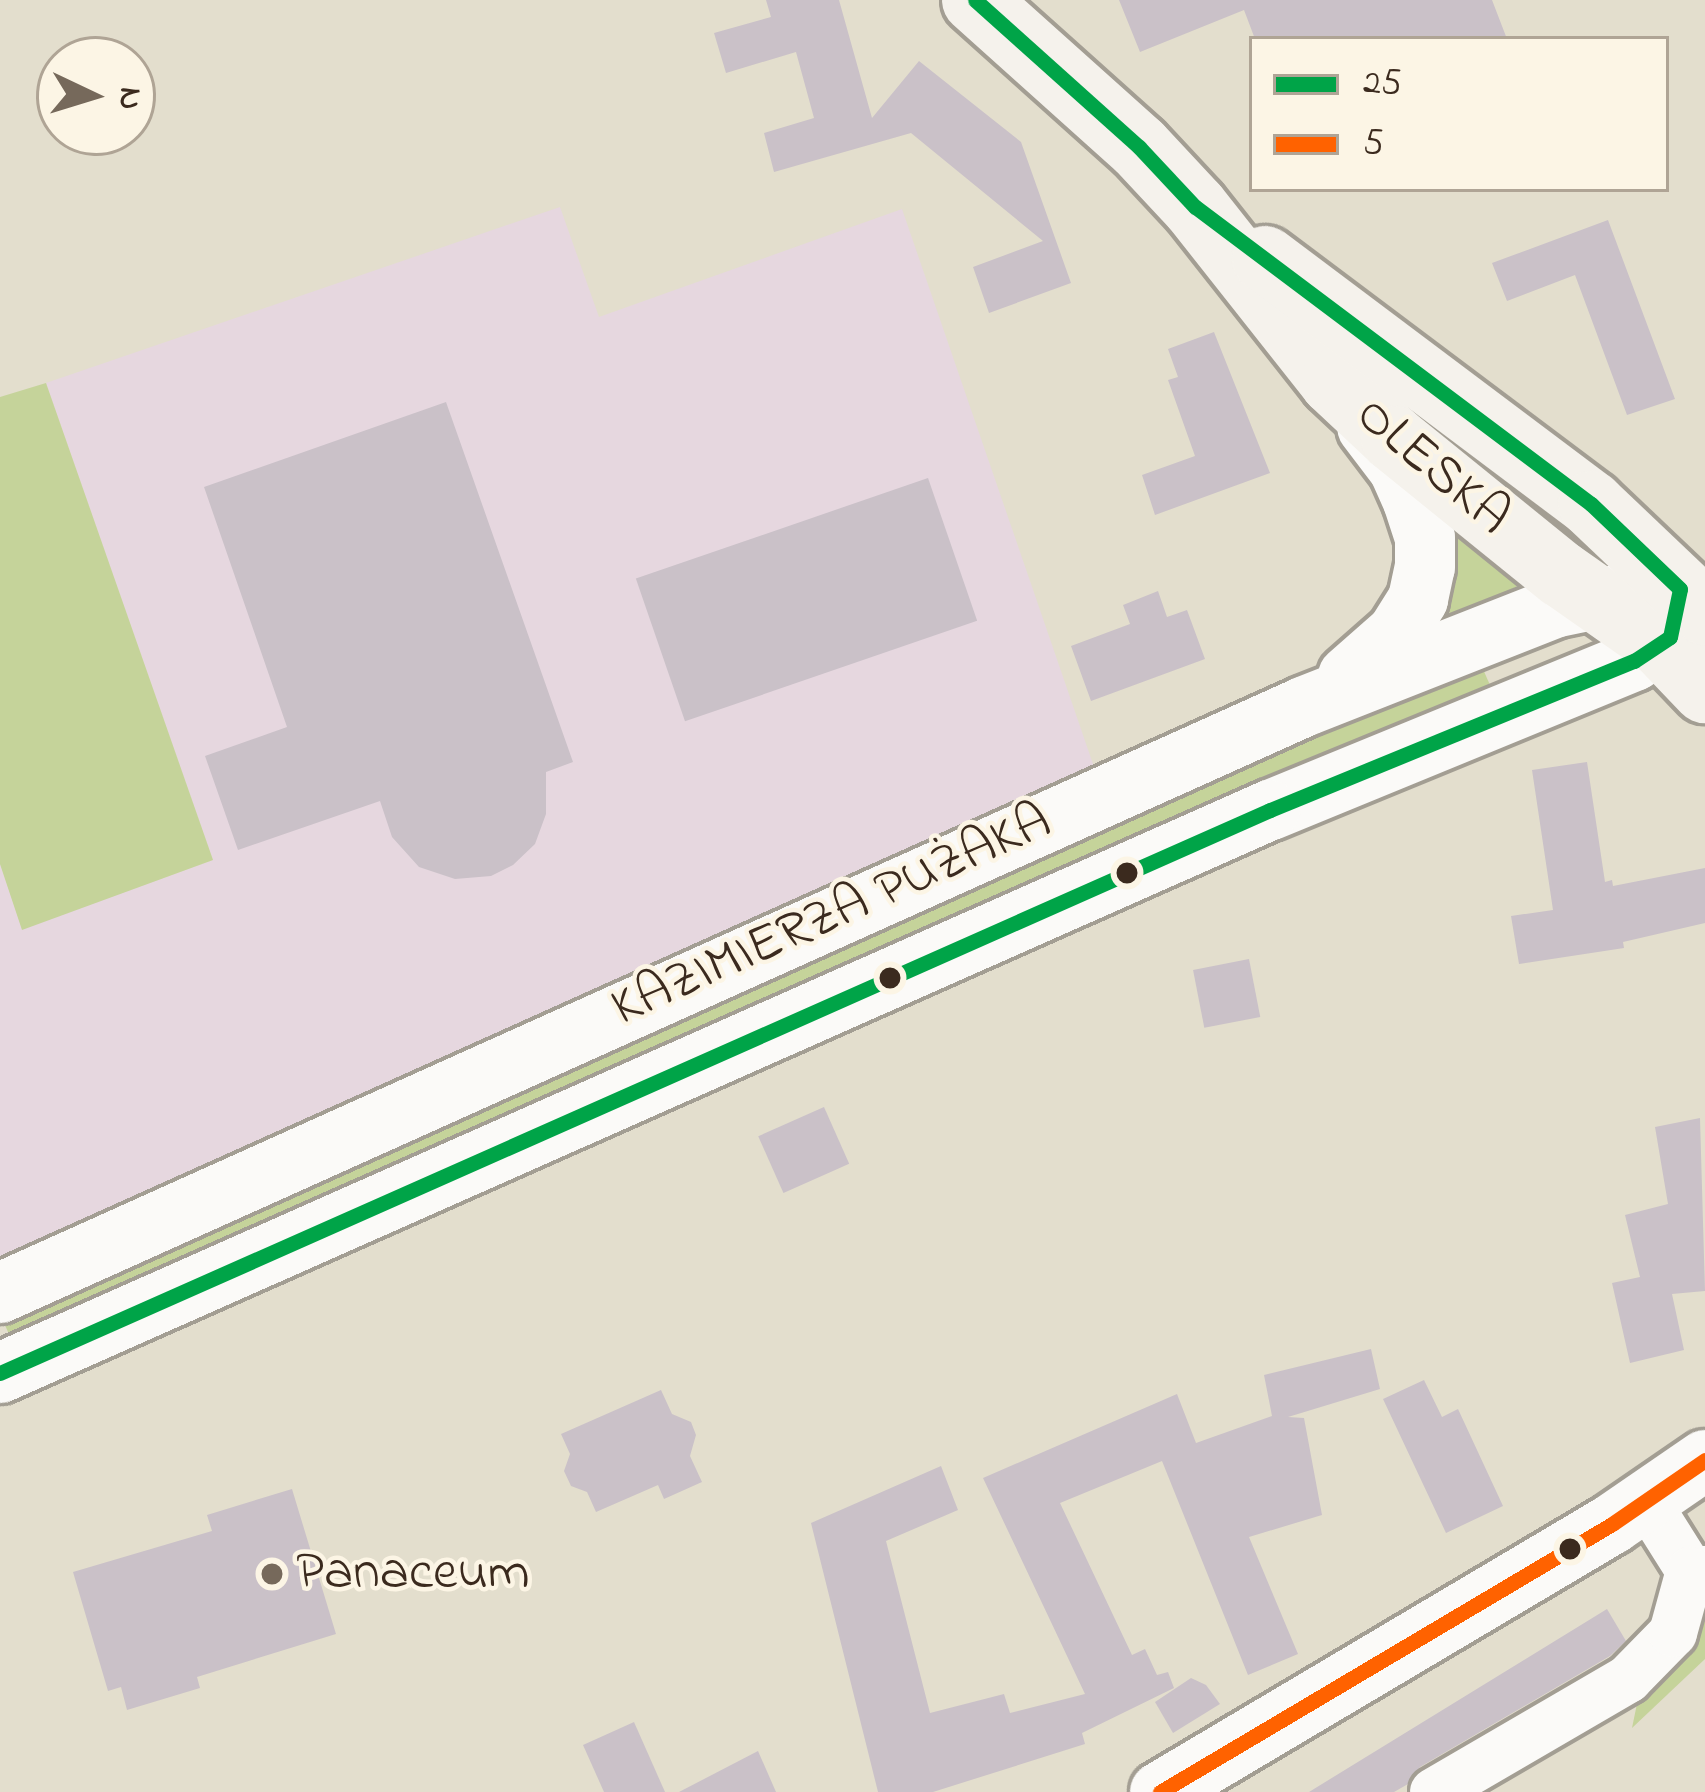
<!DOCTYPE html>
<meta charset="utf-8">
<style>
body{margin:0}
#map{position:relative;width:1705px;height:1792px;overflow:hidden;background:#e3decd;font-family:"Indie Flower",sans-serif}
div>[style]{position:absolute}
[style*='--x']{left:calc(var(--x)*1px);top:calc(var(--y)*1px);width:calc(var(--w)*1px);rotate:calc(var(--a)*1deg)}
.built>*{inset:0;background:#e6d7df}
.green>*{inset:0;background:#c5d39a;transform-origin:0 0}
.building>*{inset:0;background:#cac1c8;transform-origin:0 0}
.roads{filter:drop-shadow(3px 0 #a39e93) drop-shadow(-3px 0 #a39e93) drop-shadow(0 3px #a39e93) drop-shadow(0 -3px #a39e93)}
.minor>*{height:48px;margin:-24px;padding:0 24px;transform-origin:24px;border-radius:24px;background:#fbfaf8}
.tertiary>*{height:60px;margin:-30px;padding:0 30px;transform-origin:30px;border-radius:30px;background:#fbfaf8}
.secondary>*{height:66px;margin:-33px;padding:0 33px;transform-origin:33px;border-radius:33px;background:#f5f2ec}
.bus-1>*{height:15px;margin:-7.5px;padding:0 7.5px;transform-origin:7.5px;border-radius:7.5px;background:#00a448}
.bus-2>*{height:15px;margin:-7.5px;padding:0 7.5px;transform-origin:7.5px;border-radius:7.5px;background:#ff6200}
.dots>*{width:33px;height:33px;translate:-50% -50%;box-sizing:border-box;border:6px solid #fcf5e5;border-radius:50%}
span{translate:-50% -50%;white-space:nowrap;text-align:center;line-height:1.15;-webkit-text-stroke:9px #fcf5e5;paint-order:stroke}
.street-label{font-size:54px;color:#3b2a1e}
.poi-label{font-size:54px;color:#3b2a1e}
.left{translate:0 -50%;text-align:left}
.legend{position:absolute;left:1249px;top:36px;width:420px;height:156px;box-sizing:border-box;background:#fcf5e5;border:3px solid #afa495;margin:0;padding:15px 21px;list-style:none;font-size:36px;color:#3b2a1e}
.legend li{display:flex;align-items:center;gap:24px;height:60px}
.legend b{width:60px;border:3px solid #afa495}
.north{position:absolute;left:36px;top:36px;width:120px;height:120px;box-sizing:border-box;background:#fcf5e5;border:3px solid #afa495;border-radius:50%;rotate:94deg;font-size:33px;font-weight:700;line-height:48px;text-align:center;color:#3b2a1e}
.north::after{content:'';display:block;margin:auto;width:42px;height:54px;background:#76695b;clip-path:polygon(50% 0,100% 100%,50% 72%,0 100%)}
</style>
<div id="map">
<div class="built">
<i style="clip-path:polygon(560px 207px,599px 317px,902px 209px,1104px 796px,0 1288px,0 864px,22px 929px,213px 860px,46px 383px)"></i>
</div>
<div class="green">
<i style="clip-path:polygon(46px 383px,213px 860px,22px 930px,0 864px,0 397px)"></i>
<i style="clip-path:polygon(1459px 532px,1520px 585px,1457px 617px,1447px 611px)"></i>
<i style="left:1478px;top:658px;width:32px;height:1617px;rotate:66deg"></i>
<i style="clip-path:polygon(1705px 1615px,1705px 1659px,1632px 1728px,1639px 1694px)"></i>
</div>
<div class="building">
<i style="clip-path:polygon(766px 0,839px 0,872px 118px,919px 61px,1021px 142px,1071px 283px,989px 313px,973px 267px,1043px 241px,911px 133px,774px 172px,764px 133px,814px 118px,796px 52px,726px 73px,714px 33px,771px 17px)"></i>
<i style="clip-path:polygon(1119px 0,1492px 0,1507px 39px,1255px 39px,1244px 10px,1140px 52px)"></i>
<i style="clip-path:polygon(1608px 220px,1675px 399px,1627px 415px,1575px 275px,1507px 301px,1492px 263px)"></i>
<i style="clip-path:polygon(1214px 332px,1270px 473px,1155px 515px,1142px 475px,1195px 456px,1168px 380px,1178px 377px,1168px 349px)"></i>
<i style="clip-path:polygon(446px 402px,573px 762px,546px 772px,546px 814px,535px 844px,513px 865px,491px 876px,455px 879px,419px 867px,392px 837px,380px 801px,238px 850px,205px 756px,287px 727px,204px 487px)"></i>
<i style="left:928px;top:478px;width:151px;height:309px;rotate:71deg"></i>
<i style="clip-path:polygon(1158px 591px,1167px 617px,1187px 610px,1205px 659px,1091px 701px,1071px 646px,1130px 624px,1123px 605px)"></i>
<i style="clip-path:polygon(1587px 762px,1605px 882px,1612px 880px,1613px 886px,1705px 868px,1705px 923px,1623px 942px,1624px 948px,1519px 964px,1511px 916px,1553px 910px,1532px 770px)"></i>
<i style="left:1249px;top:959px;width:59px;height:57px;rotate:79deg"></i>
<i style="left:824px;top:1107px;width:62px;height:72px;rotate:66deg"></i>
<i style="clip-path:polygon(1700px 1118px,1705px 1291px,1672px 1294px,1684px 1350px,1630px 1363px,1612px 1283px,1640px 1277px,1625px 1215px,1668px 1204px,1655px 1127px)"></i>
<i style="clip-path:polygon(1371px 1349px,1380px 1389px,1288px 1417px,1304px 1418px,1322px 1515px,1249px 1537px,1298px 1654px,1248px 1675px,1162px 1461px,1060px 1503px,1132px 1655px,1145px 1649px,1157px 1675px,1168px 1672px,1174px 1688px,1082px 1733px,1085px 1744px,933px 1792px,878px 1792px,811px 1523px,941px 1466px,958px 1510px,886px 1541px,930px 1713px,1004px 1694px,1010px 1713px,1085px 1694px,983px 1478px,1177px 1394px,1196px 1443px,1272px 1416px,1264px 1375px)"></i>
<i style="clip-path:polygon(1424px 1380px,1442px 1417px,1458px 1409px,1503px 1506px,1446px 1533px,1383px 1399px)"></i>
<i style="clip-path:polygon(661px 1390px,672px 1414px,691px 1422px,696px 1435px,690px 1456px,702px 1482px,664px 1499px,658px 1485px,596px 1512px,587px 1492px,571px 1486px,564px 1471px,570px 1454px,561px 1434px)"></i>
<i style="clip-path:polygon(292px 1489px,336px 1634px,197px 1677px,200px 1688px,127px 1710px,121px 1687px,108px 1691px,73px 1572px,212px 1531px,207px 1515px)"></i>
<i style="clip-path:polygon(1607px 1609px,1626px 1641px,1610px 1656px,1420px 1767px,1408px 1784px,1394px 1792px,1309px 1792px)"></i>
<i style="clip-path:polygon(1191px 1678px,1206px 1685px,1220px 1704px,1173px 1733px,1155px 1702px)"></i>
<i style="clip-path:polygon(634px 1722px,665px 1792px,604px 1792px,583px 1745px)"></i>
<i style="clip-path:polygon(758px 1751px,776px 1792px,679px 1792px)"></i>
</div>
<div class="roads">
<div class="minor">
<i style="--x:1646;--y:1501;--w:83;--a:57.8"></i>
<i style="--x:1690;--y:1571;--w:15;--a:-4"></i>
<i style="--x:1434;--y:1792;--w:225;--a:-30.2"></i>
<i style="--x:1628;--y:1679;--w:64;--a:-45.6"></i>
<i style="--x:1673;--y:1633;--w:64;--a:-74.7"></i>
</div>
<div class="tertiary">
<i style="--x:1348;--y:676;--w:65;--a:-41.3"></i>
<i style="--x:1397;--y:633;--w:40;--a:-58"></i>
<i style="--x:1418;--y:599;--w:33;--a:-78"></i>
<i style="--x:1425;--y:567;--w:29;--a:-90"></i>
<i style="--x:1425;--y:538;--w:39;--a:-108"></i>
<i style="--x:1413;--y:501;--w:36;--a:-114"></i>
<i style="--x:1398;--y:468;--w:51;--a:-127.1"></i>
<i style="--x:0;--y:1293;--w:1429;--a:-24.21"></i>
<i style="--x:1303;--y:707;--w:270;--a:-21.5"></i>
<i style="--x:1554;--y:608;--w:92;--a:-11.9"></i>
<i style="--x:1644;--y:589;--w:36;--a:0"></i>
<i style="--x:1680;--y:589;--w:49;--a:101.8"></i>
<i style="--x:1670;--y:637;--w:43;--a:146.3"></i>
<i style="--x:1634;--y:661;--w:393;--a:157.7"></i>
<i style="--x:1270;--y:810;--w:1389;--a:156.09"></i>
<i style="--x:1160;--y:1792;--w:525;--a:-30.66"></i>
<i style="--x:1612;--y:1524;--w:113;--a:-34.5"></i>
</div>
<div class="secondary">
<i style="--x:975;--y:0;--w:220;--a:41.9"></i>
<i style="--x:1139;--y:147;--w:82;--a:47"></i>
<i style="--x:1195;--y:207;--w:223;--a:51.7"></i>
<i style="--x:1333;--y:382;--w:83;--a:43.1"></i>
<i style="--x:1394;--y:439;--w:215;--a:39"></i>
<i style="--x:1561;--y:574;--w:122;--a:35"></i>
<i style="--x:1661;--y:644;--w:64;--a:46.3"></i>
<i style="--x:1265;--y:259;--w:408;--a:36.9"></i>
<i style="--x:1591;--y:504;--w:157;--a:43.5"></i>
</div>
</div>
<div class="bus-1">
<i style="--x:0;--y:1373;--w:1389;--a:-23.91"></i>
<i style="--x:1270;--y:810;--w:393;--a:-22.3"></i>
<i style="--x:1634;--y:661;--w:43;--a:-33.7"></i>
<i style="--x:1670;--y:637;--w:49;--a:-78.2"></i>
<i style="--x:1680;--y:589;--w:123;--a:-136.3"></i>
<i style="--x:1591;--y:504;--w:495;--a:-143.1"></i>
<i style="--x:1195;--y:207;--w:82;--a:-133"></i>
<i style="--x:1139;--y:147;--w:220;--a:-138.1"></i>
</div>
<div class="bus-2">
<i style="--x:1160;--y:1792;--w:525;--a:-30.66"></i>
<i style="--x:1612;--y:1524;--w:113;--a:-34.5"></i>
</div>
<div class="dots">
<i style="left:1127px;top:873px;background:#3b2a1e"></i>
<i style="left:890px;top:978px;background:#3b2a1e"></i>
<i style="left:1570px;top:1549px;background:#3b2a1e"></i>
<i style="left:272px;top:1574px;background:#76695b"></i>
</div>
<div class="street-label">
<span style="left:1432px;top:467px;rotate:40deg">OLESKA</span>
<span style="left:832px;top:916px;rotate:-24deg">KAZIMIERZA PUŻAKA</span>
</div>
<div class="poi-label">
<span class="left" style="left:296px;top:1574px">Panaceum</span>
</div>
<ul class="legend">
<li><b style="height:15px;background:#00a448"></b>25</li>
<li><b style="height:15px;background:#ff6200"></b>5</li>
</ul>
<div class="north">N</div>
</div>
